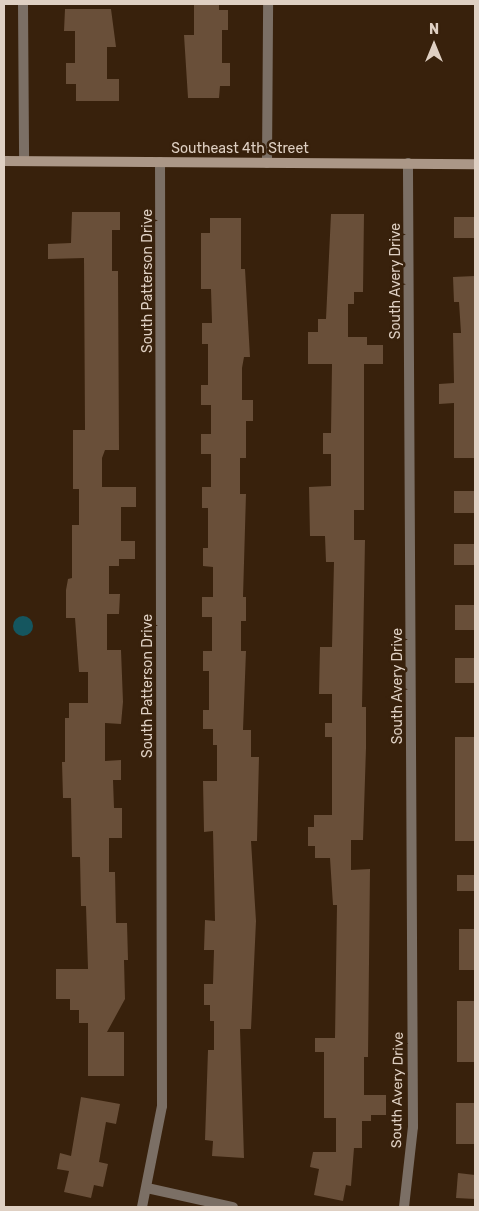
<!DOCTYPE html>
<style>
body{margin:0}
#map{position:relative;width:479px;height:1211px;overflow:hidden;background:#38210c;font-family:Rubik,sans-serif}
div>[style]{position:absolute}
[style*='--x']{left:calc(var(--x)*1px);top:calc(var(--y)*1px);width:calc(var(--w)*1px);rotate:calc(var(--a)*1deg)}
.water>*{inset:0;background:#15565f}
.round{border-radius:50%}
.building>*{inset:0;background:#694f39;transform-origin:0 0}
.street>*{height:10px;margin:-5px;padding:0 5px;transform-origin:5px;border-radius:5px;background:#7b6f65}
.secondary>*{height:10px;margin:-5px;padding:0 5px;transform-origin:5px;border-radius:5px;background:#ab9787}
span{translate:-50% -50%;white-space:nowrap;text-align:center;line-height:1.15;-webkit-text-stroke:5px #38210c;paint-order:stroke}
.street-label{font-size:14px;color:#dfd0c3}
.frame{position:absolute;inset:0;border:5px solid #dfd0c3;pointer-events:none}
.north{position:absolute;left:409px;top:20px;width:50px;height:50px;-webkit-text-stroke:4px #38210c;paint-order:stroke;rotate:0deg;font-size:14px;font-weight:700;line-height:20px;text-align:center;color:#dfd0c3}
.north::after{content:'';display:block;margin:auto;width:18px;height:22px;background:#dfd0c3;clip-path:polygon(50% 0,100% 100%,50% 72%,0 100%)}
</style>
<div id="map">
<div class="water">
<i class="round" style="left:13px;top:616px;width:20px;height:20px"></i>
</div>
<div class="building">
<i style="clip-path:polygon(194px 4px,219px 4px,219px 10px,228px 10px,228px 30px,222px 30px,222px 63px,230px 63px,230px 86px,220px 86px,219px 98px,188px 98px,184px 35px,194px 35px)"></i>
<i style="clip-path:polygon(65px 9px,111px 9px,116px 47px,107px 47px,107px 79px,119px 79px,119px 101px,76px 101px,76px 84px,66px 84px,66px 63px,75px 63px,75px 31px,64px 31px)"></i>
<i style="clip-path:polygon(72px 212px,120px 212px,120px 230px,112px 230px,112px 271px,118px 271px,119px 450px,105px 450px,102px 458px,102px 487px,136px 487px,136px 507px,121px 507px,121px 541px,135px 541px,135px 559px,119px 559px,119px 566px,109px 566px,109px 594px,120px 594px,119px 614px,107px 614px,107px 650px,121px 650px,123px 702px,121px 724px,105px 723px,105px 761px,121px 760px,121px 780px,113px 780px,114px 808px,122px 808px,122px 838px,109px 838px,109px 872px,115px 872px,116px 923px,127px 923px,128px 960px,124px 960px,125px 999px,107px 1032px,124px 1032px,124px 1076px,88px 1076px,88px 1023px,79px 1023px,79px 1010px,70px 1010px,70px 999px,56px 999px,56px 969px,88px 969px,86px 906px,81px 906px,80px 857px,72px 857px,71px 798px,63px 798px,62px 762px,65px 762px,65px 718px,69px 718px,69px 703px,88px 703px,88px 672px,79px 672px,75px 618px,66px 618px,66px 590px,68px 579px,72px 578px,72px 525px,79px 525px,79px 489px,73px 489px,73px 430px,85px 430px,84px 258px,48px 259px,48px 244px,71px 243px)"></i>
<i style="clip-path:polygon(331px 214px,364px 214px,363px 292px,354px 292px,354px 304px,348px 304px,348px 337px,367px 337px,367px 345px,383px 345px,383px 364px,364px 364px,364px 510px,354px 510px,354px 540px,365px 540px,362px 707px,366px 707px,366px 748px,363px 840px,351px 840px,351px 870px,370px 869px,368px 1057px,364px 1057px,364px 1095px,386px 1095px,386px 1115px,371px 1115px,371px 1121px,362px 1121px,362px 1148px,354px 1148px,351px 1186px,346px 1185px,343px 1201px,314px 1195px,319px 1169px,310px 1167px,313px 1152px,336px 1152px,336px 1118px,324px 1118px,324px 1052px,315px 1052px,315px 1038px,335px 1038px,337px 905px,333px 905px,330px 858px,315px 858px,315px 846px,308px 846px,308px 827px,314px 827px,314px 815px,332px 815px,332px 737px,325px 737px,325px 723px,332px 723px,332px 694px,319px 694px,320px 647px,332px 647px,334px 562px,326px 562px,325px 536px,310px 536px,309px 487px,331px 486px,331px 454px,323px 454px,323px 433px,331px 433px,332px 364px,308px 364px,308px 332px,318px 332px,318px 319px,326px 319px)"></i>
<i style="left:454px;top:217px;width:21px;height:21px"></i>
<i style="clip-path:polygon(210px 218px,241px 218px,241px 269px,245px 269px,250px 357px,244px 357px,242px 368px,242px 400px,253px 400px,253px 421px,246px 421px,246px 458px,240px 458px,240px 494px,246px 494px,243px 597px,246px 597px,246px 621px,241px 621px,241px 651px,246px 651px,243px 730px,251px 730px,251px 757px,259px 757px,257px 841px,251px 841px,256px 921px,251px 1029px,240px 1029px,244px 1158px,212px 1156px,213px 1141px,205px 1140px,208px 1050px,214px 1050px,214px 1021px,210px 1021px,210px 1005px,204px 1005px,204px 984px,213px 984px,214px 950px,204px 950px,205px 920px,215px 921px,213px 831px,204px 832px,203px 781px,217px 781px,217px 745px,213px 745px,213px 729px,203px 729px,203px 710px,209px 710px,209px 671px,203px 671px,203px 651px,212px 651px,212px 617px,202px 617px,202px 597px,213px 597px,213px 567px,203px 566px,203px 548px,208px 548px,208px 508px,202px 508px,202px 487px,211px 487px,211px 454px,201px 454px,201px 434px,211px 434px,211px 405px,201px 405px,201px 385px,208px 385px,208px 344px,202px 344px,202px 323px,212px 323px,211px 289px,201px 289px,201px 233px,210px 233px)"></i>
<i style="clip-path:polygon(475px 276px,475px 458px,454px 458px,454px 403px,439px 404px,439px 384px,454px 383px,453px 333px,461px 333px,459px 302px,454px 302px,453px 277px)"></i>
<i style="left:454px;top:491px;width:21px;height:22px"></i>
<i style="left:475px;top:544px;width:21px;height:21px;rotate:90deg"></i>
<i style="left:455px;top:605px;width:20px;height:25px"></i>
<i style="left:455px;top:658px;width:20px;height:25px"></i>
<i style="left:455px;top:737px;width:20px;height:104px"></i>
<i style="left:457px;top:875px;width:18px;height:16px"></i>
<i style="left:459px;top:929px;width:16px;height:41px"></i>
<i style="left:457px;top:1001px;width:18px;height:61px"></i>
<i style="clip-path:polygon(81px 1097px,120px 1104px,116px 1124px,106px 1122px,99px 1162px,108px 1164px,103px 1187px,94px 1185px,91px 1198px,64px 1192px,69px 1171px,57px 1169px,60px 1153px,71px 1156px)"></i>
<i style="left:475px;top:1103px;width:41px;height:19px;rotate:90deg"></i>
<i style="clip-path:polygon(458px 1173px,475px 1175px,475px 1199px,456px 1198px)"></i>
</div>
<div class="street">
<i style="--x:23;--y:4;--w:157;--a:89.6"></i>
<i style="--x:267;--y:163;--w:159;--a:-89.6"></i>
<i style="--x:147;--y:1188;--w:88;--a:12.5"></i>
<i style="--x:142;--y:1207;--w:103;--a:-78.8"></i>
<i style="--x:162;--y:1106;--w:944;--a:-90.12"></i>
<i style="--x:404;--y:1207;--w:81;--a:-83.6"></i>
<i style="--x:413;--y:1127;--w:964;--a:-90.3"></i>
</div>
<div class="secondary">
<i style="--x:4;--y:161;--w:471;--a:0.4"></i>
</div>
<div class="street-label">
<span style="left:240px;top:149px">Southeast 4th Street</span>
<span style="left:148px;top:281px;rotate:-90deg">South Patterson Drive</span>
<span style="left:396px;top:281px;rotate:-90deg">South Avery Drive</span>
<span style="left:148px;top:686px;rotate:-90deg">South Patterson Drive</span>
<span style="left:398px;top:686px;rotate:-90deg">South Avery Drive</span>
<span style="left:398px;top:1090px;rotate:-89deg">South Avery Drive</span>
</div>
<div class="frame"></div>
<div class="north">N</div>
</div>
